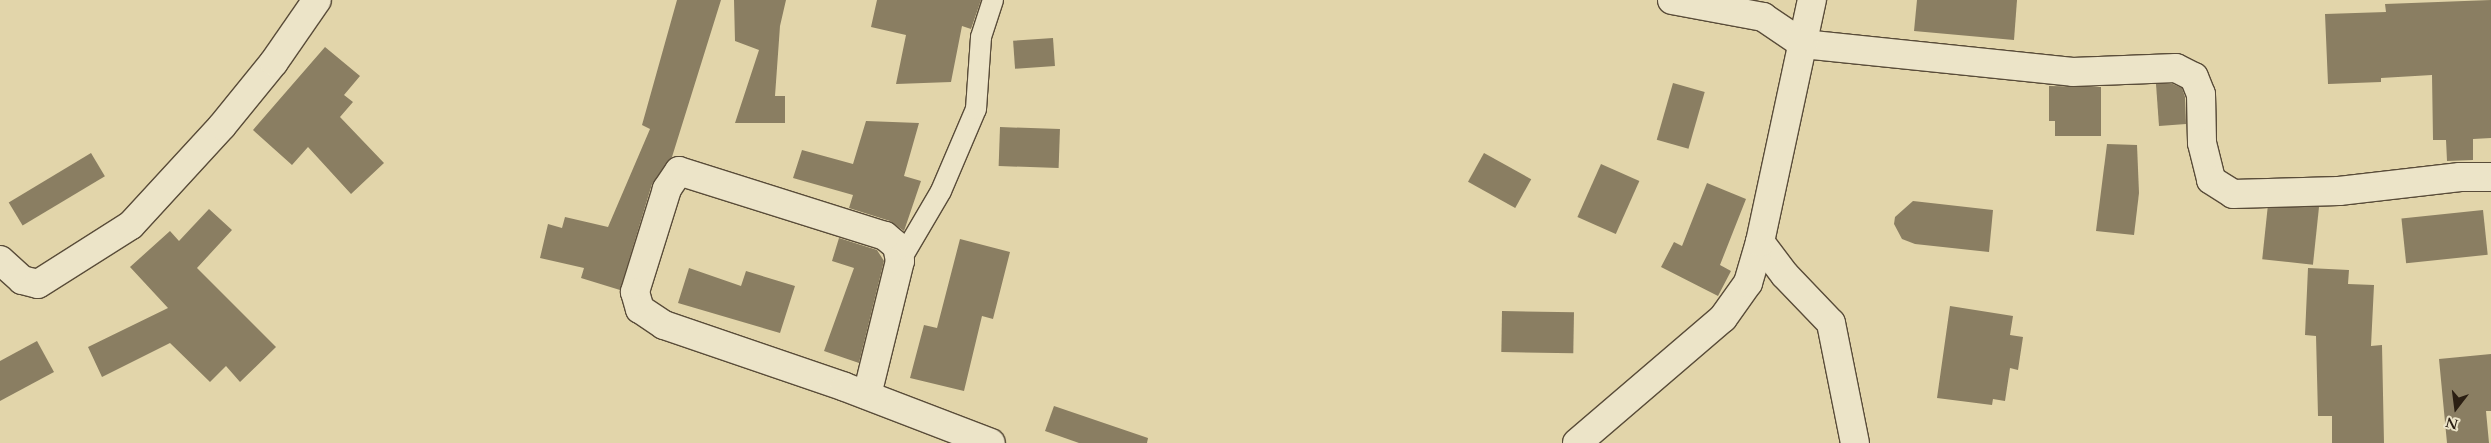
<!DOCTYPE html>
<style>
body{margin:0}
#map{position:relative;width:2491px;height:443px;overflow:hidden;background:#e2d5aa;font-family:Cardo,serif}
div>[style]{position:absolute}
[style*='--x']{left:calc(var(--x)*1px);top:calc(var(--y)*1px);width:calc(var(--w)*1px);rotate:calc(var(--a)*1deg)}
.building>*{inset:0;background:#8a7e62;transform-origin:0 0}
.roads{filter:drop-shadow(1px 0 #594c39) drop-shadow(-1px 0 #594c39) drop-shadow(0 1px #594c39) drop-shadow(0 -1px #594c39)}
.service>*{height:20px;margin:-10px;padding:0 10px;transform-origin:10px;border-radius:10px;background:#ece4c8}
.minor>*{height:28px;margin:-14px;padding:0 14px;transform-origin:14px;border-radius:14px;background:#ece4c8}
span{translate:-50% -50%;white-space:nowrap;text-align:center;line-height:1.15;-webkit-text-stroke:4.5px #ece4c8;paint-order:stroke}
.north{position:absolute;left:2431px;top:383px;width:50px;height:50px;-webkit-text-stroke:4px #ece4c8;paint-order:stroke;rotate:195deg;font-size:14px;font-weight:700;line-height:20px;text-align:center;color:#2b1f13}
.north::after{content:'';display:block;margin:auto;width:18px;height:22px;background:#2b1f13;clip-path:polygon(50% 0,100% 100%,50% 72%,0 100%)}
</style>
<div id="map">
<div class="building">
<i style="clip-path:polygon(677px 0,721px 0,672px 157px,652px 184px,620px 290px,581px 278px,584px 268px,540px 258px,548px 224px,562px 228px,565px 217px,608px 227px,650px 129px,642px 125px)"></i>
<i style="clip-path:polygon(734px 0,786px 0,780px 26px,775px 96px,785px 96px,785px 123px,735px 123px,759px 50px,735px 41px)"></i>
<i style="clip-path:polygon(877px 0,981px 0,971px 29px,962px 26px,951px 82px,896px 84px,906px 35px,871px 27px)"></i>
<i style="clip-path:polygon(1917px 0,2017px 0,2014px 40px,1914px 31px)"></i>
<i style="clip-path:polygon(2491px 0,2491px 138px,2473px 139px,2473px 160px,2447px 161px,2446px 140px,2433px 140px,2432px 75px,2381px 78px,2381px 82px,2328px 84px,2325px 14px,2386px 12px,2385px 4px)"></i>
<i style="left:1053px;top:38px;width:28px;height:40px;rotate:86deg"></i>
<i style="clip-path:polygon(325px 47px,360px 76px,344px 95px,353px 102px,340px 117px,384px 163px,351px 194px,308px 147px,292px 165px,253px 130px)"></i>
<i style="left:1673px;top:83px;width:33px;height:59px;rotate:16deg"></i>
<i style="clip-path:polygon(2156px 84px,2173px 84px,2182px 88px,2185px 97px,2186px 124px,2159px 126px)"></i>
<i style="clip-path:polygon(2049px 86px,2101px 87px,2101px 136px,2055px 136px,2055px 121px,2049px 121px)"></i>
<i style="clip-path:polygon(866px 121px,919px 123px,904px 176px,921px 181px,904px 231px,890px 221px,849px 208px,853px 195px,793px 178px,802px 150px,853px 164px)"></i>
<i style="left:1000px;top:127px;width:60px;height:39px;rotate:2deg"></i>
<i style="clip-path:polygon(2107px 144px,2137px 145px,2139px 193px,2134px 235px,2096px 231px)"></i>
<i style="left:91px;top:153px;width:27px;height:96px;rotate:59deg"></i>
<i style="left:1484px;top:153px;width:54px;height:33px;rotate:29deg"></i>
<i style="left:1601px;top:164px;width:42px;height:58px;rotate:24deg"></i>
<i style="clip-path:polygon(1707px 183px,1746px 199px,1720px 265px,1731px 271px,1718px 296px,1661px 267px,1674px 242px,1682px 246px)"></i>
<i style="clip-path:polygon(1913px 201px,1993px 210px,1989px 252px,1915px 244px,1902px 239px,1894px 224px,1895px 217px)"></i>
<i style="left:2319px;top:207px;width:58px;height:51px;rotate:96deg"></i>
<i style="clip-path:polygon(209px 209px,232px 230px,197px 268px,276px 347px,240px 382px,226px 366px,210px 382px,170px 343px,102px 377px,88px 347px,168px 308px,130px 267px,170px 231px,179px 241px)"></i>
<i style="left:2483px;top:210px;width:45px;height:82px;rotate:84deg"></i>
<i style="clip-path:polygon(839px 238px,877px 250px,884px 261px,859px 363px,824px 351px,854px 268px,832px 261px)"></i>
<i style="clip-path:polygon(960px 239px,1010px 252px,993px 319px,982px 316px,964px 391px,910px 378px,924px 325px,937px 328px)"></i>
<i style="clip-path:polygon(689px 268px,741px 286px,746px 271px,795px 286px,780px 333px,678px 303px)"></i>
<i style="clip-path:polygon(2308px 268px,2349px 270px,2348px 284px,2374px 285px,2371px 346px,2382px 345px,2384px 443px,2332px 443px,2332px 416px,2318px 416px,2316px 336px,2305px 335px)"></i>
<i style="clip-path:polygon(1950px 306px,2013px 316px,2010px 335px,2023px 337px,2018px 370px,2010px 368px,2005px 401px,1993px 399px,1992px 405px,1937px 398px)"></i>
<i style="left:1502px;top:311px;width:72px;height:41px;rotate:1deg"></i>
<i style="clip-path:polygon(37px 341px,54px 372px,0 401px,0 361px)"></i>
<i style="clip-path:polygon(2491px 354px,2491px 411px,2486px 411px,2489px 443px,2447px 443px,2439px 359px)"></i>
<i style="clip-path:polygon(1054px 406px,1148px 438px,1147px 443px,1079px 443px,1045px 431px)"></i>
</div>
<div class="roads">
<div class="service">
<i style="--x:900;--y:261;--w:81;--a:-59.6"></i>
<i style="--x:941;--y:191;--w:89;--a:-66.9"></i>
<i style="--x:976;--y:109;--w:72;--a:-86"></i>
<i style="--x:981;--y:37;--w:39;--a:-72"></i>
</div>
<div class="minor">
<i style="--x:1672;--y:0;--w:93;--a:10.6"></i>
<i style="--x:1763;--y:17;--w:48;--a:34"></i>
<i style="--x:1803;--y:44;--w:271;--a:5.9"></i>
<i style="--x:2073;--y:72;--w:103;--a:-2.2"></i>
<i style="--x:2176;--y:68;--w:20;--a:27"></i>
<i style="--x:2194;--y:77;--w:18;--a:68"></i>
<i style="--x:2201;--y:94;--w:49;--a:88.8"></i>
<i style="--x:2202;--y:143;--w:38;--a:76"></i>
<i style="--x:2211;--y:180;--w:26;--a:32"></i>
<i style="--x:2233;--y:194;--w:106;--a:-1.6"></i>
<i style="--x:2339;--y:191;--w:122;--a:-6.6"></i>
<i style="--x:2460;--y:177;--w:31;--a:0"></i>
<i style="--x:1760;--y:242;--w:41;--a:52.9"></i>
<i style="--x:1785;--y:275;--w:66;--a:46.2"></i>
<i style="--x:1831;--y:323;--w:122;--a:78.7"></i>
<i style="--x:0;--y:260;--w:30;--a:42"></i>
<i style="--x:22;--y:280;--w:16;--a:14"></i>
<i style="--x:38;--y:284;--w:110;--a:-32.4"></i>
<i style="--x:131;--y:225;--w:134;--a:-47.4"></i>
<i style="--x:222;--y:126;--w:82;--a:-50.9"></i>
<i style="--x:274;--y:62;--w:75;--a:-55.3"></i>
<i style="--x:867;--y:395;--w:138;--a:-76.2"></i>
<i style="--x:900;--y:261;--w:15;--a:-101"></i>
<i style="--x:897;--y:246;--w:16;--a:-140"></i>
<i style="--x:885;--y:236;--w:216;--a:-162.5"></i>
<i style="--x:679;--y:171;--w:22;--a:124"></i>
<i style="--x:667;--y:189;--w:108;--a:107.3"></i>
<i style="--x:635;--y:292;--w:18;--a:74"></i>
<i style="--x:640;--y:309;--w:29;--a:34"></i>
<i style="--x:664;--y:325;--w:191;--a:18.9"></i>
<i style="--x:845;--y:387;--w:156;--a:21"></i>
<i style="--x:1577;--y:443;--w:192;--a:-40.6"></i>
<i style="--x:1723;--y:318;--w:43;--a:-54.5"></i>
<i style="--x:1748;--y:283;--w:43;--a:-73.7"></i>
<i style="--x:1760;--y:242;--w:248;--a:-77.9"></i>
</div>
</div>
<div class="north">N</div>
</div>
